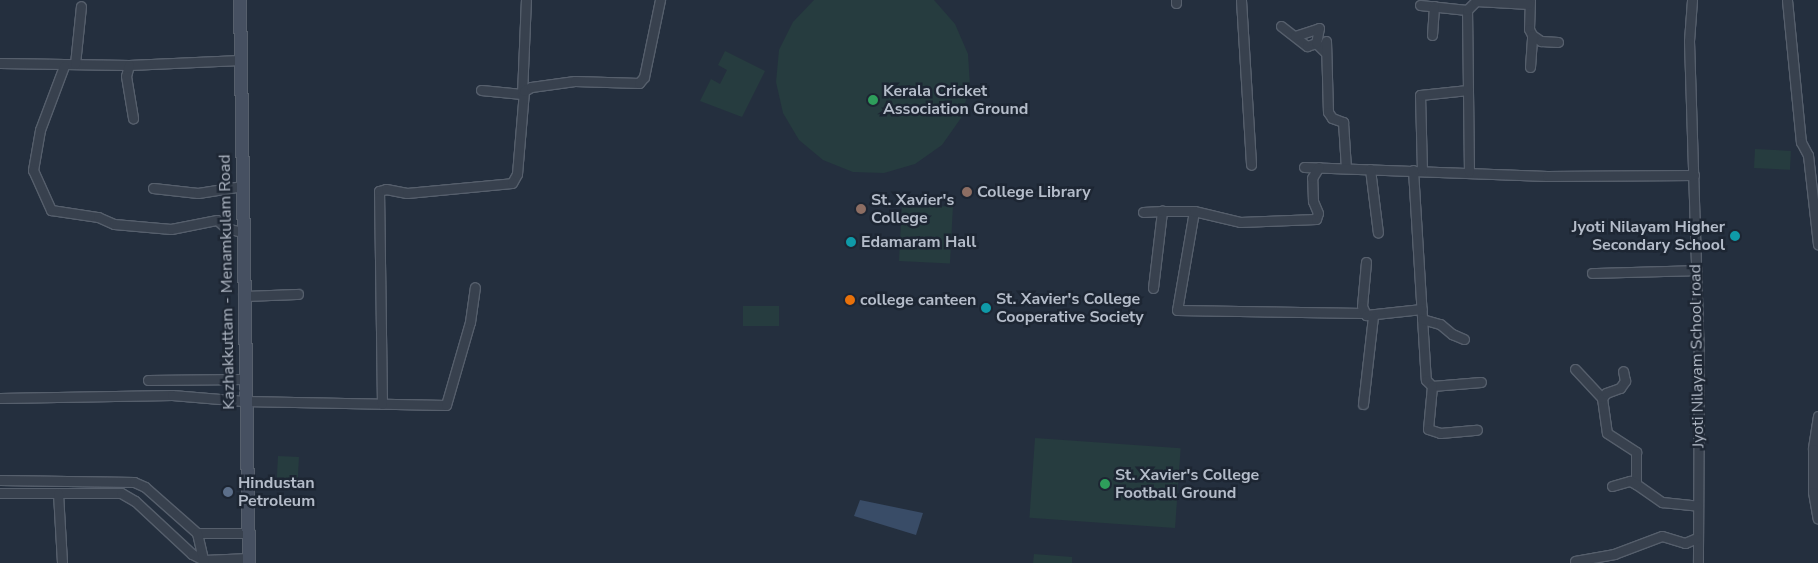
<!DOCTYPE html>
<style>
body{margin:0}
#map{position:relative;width:1818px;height:563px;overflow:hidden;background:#242f3e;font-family:"Nunito Sans",sans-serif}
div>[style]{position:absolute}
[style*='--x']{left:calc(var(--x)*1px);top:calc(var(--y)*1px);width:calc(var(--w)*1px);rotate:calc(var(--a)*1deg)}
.green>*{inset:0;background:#263c3f;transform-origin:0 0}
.water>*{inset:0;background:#394c67}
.roads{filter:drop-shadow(1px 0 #565f6c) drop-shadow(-1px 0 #565f6c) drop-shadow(0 1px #565f6c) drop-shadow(0 -1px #565f6c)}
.street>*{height:9px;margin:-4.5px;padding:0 4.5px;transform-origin:4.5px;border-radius:4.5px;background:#38414e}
.secondary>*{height:12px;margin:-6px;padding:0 6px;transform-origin:6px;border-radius:6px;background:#465061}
.dots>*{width:14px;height:14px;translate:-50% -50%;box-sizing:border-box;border:2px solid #1d2633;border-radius:50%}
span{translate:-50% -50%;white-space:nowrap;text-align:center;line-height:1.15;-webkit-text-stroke:5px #1d2633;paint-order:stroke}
.poi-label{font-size:16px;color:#b4bcc9;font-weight:700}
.left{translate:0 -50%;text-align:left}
.right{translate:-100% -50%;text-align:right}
.street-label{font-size:16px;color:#b4bcc9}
</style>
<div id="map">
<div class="green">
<i style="clip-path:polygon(814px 0,934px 0,955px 24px,968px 54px,970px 86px,961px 118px,942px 145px,915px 164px,884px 173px,853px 172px,823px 160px,799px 140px,783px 113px,776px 82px,779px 50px,793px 22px)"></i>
<i style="clip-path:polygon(725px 51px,765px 71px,742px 117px,700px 101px,711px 79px,720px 84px,727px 70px,718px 65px)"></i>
<i style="left:1755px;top:149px;width:36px;height:19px;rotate:3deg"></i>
<i style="left:902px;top:204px;width:51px;height:57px;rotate:3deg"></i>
<i style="left:743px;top:306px;width:36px;height:20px"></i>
<i style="left:1035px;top:438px;width:146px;height:80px;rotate:4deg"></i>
<i style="left:278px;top:456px;width:21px;height:30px;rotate:3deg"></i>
<i style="clip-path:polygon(1034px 554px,1072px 557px,1072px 563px,1033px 563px)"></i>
</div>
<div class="water">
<i style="clip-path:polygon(860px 500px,923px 513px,916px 535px,854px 516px)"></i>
</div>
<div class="roads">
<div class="street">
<i style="--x:1241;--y:0;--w:165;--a:86.5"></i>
<i style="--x:1530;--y:0;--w:29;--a:92"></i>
<i style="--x:1529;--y:29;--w:7;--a:63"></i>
<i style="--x:1532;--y:35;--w:11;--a:34"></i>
<i style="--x:1541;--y:41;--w:17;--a:3"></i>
<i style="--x:1692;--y:0;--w:41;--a:94.2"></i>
<i style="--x:1689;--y:41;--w:318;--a:88.2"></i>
<i style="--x:1699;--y:359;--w:204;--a:90.3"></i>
<i style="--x:1787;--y:0;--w:143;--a:84.4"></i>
<i style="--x:1801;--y:142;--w:15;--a:62"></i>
<i style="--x:1808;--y:155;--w:90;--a:83.6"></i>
<i style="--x:1176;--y:3;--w:3;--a:-90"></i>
<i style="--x:1420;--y:5;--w:47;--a:6.1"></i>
<i style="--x:1281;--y:26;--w:33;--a:38"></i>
<i style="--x:1307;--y:46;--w:9;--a:-18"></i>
<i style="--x:1316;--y:43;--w:14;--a:45"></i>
<i style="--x:1432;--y:35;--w:29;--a:-86"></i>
<i style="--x:1295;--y:36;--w:25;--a:-18"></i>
<i style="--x:1319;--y:28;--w:15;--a:101"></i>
<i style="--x:1326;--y:41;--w:71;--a:88.4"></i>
<i style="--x:1328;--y:112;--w:7;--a:56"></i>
<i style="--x:1332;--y:118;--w:12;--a:20"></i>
<i style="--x:1343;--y:122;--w:46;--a:86.3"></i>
<i style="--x:0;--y:63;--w:129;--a:0.9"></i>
<i style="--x:129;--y:65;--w:111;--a:-2.6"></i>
<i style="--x:75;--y:64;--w:58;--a:-84.1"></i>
<i style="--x:129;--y:65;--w:11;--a:105"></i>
<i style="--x:126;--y:76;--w:43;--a:80.5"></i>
<i style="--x:64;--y:66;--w:68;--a:110.6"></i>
<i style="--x:40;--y:130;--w:41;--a:99.9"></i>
<i style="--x:33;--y:170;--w:44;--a:65.8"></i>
<i style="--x:51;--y:210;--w:48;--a:8.5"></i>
<i style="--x:98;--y:217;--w:17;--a:24"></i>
<i style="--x:114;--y:224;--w:57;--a:5"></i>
<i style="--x:171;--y:229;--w:47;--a:-11.1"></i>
<i style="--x:217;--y:220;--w:12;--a:42"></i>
<i style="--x:226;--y:228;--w:16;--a:14"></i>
<i style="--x:1530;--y:67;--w:32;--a:-86"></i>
<i style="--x:481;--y:90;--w:41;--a:5.6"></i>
<i style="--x:522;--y:94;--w:94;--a:-87.6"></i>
<i style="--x:1304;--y:167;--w:243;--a:2.1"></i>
<i style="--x:1547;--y:176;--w:147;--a:-0.4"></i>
<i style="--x:1370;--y:169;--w:64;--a:82.9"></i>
<i style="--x:1413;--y:170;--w:210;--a:86.5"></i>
<i style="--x:1426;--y:380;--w:8;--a:45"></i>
<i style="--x:1432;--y:386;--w:49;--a:-4.7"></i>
<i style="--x:1422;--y:171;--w:76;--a:-91.5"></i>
<i style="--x:1420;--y:95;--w:48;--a:-5.9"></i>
<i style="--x:1469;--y:172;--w:162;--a:-90.7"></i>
<i style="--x:1467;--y:10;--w:13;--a:-45"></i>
<i style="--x:1476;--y:1;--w:53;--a:3.2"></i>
<i style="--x:153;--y:188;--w:45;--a:6.3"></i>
<i style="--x:198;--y:193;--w:45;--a:-9"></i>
<i style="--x:1194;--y:211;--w:100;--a:99.7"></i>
<i style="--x:1177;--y:310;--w:186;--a:0.9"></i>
<i style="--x:1143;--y:212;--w:19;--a:-3"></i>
<i style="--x:1366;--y:262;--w:44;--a:95.2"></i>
<i style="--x:1362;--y:306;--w:10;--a:66"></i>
<i style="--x:1366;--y:315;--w:56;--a:-6.1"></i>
<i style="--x:1592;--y:273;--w:105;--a:-1.6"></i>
<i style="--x:1153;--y:288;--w:78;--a:-83.3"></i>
<i style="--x:1162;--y:211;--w:32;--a:0"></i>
<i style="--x:1194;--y:211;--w:47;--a:13.4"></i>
<i style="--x:1240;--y:222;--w:76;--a:-2.3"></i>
<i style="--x:1316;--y:219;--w:6;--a:-72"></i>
<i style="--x:1318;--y:213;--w:13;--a:-113"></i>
<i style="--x:1313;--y:201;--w:23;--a:-92"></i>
<i style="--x:1312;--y:178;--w:13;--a:-58"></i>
<i style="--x:243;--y:296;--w:55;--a:-2.1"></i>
<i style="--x:1422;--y:319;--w:19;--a:16"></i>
<i style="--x:1440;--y:324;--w:16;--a:40"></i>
<i style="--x:1452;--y:334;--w:13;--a:23"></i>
<i style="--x:1575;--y:369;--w:40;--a:47"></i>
<i style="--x:1602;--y:398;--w:35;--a:82"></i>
<i style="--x:1607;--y:433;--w:35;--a:33"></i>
<i style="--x:1636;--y:452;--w:32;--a:90"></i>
<i style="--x:1636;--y:484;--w:32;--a:35"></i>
<i style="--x:1662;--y:502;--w:36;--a:6"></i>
<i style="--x:148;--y:380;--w:96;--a:-0.6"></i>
<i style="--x:1432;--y:386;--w:43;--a:95.3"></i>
<i style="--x:1428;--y:429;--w:13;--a:18"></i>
<i style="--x:1440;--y:433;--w:37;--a:-5"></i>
<i style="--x:0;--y:398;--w:172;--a:-1"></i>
<i style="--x:172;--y:395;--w:72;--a:4.8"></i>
<i style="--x:244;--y:401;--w:202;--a:1.1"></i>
<i style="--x:446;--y:405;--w:86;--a:-73.9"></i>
<i style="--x:470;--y:322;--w:35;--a:-82"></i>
<i style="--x:1602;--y:398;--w:6;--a:-51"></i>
<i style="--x:1606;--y:393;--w:15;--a:-20"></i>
<i style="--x:1620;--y:388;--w:9;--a:-54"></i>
<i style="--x:1625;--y:381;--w:10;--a:-101"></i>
<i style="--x:382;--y:404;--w:213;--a:-90.8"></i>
<i style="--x:379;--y:191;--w:7;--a:-16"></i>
<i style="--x:386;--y:189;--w:21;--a:11"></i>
<i style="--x:407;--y:193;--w:105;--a:-5.4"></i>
<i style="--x:512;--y:183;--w:10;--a:-61"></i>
<i style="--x:517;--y:174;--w:83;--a:-85.2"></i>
<i style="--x:524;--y:91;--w:8;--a:-30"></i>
<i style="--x:531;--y:87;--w:44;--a:-7.8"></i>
<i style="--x:575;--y:81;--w:64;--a:1.8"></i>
<i style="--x:639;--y:83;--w:8;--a:-50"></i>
<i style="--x:644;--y:77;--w:79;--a:-78.3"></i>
<i style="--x:1363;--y:404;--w:89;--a:-83.5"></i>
<i style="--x:1818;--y:416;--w:33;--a:99"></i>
<i style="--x:1813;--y:449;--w:43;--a:90"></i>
<i style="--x:1813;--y:492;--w:27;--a:80"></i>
<i style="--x:0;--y:480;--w:134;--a:0.9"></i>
<i style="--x:134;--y:482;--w:12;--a:24"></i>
<i style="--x:145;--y:487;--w:69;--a:41.5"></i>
<i style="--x:197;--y:533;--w:53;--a:0"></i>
<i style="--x:1612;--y:486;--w:19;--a:-16"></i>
<i style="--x:1630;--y:481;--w:7;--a:27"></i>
<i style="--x:0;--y:493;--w:121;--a:0"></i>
<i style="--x:121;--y:493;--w:16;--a:30"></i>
<i style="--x:135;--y:501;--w:78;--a:42.9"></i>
<i style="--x:192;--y:554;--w:13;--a:27"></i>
<i style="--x:204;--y:560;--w:45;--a:-2.5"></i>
<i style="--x:58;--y:493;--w:70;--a:86.7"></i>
<i style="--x:197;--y:533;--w:31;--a:77"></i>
<i style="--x:1575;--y:561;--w:40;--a:-10"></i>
<i style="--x:1614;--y:554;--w:51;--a:-20.6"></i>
<i style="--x:1662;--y:536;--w:24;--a:17"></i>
<i style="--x:1685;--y:543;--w:13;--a:-23"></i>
</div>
<div class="secondary">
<i style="--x:240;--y:0;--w:563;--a:89.08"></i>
</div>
</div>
<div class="dots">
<i style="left:873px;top:100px;background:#2e9e5b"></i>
<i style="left:967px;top:192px;background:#8d6e63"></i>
<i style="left:861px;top:209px;background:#8d6e63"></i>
<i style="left:1735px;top:236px;background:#0f9aa8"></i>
<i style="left:851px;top:242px;background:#0f9aa8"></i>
<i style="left:850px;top:300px;background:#e8710a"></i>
<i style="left:986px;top:308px;background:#0f9aa8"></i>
<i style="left:1105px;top:484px;background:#2e9e5b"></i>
<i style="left:228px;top:492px;background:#5c6f8a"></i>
</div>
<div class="poi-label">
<span class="left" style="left:883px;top:100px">Kerala Cricket<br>Association Ground</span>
<span class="left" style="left:977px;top:192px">College Library</span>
<span class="left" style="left:871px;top:209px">St. Xavier's<br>College</span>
<span class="right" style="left:1725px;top:236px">Jyoti Nilayam Higher<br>Secondary School</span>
<span class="left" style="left:861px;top:242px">Edamaram Hall</span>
<span class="left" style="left:996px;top:308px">St. Xavier's College<br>Cooperative Society</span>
<span class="left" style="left:860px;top:300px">college canteen</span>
<span class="left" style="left:1115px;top:484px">St. Xavier's College<br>Football Ground</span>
<span class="left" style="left:238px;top:492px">Hindustan<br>Petroleum</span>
</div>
<div class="street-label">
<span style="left:227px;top:282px;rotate:-91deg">Kazhakkuttam - Menamkulam Road</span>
<span style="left:1697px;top:356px;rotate:-91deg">Jyoti Nilayam School road</span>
</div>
</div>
